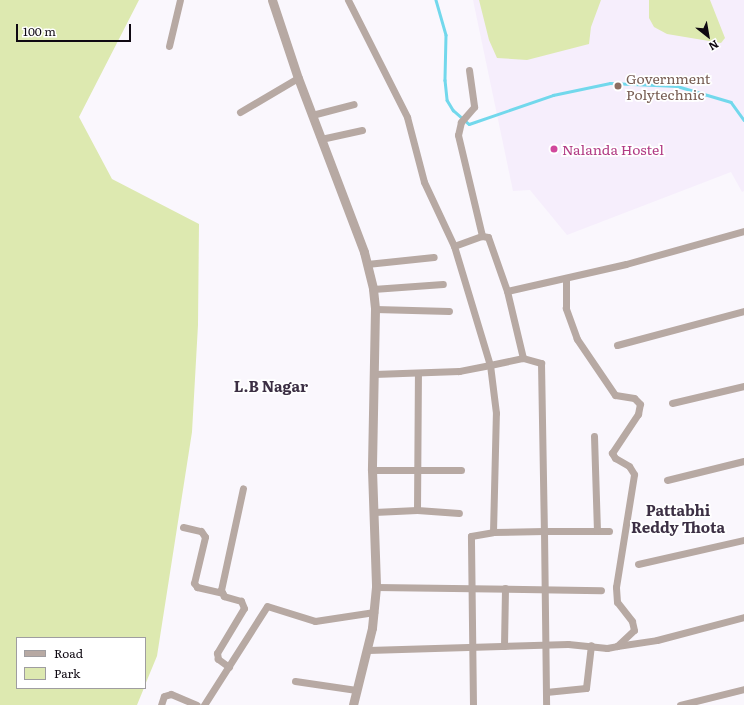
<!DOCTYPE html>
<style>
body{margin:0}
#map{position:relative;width:744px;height:705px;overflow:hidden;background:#faf7fd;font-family:Literata,serif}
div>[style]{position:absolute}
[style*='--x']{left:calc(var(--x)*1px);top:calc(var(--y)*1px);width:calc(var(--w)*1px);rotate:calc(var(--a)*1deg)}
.built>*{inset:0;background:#f6eefc}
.green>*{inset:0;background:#dde9b0}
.stream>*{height:2.5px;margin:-1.25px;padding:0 1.25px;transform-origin:1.25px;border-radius:1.25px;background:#72d8ec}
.minor>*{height:7px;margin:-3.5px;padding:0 3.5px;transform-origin:3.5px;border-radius:3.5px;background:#b7a9a3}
.tertiary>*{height:9px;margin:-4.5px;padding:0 4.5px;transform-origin:4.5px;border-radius:4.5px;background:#b7a9a3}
.dots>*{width:11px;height:11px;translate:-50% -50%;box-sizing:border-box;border:2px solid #fff;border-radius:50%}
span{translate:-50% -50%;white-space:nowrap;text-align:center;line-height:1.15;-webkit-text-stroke:3.5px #fff;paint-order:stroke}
.education-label{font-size:14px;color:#785e54}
.left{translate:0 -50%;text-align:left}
.hotel-label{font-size:14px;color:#b23c85}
.neighbourhood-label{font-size:15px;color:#3c2f44;font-weight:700}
.legend{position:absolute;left:16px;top:637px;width:130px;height:52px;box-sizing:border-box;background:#fff;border:1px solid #9f9da0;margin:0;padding:5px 7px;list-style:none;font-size:12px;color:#0f0912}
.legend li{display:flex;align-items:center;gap:8px;height:20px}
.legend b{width:20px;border:1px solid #9f9da0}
.north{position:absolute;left:688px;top:16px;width:40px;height:40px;-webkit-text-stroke:3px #fff;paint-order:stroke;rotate:149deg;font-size:11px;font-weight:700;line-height:16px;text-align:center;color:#0f0912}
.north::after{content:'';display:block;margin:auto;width:14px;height:18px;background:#0f0912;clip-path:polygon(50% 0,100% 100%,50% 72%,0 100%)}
.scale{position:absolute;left:16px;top:24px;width:115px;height:18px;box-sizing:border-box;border:2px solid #0f0912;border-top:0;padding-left:5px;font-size:12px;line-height:14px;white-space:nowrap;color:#0f0912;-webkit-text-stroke:3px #fff;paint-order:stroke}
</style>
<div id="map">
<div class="built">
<i style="clip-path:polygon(473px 0,744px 0,744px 191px,742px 192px,731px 172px,567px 235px,530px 190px,513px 191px)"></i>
</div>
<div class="green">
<i style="clip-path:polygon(0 0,139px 0,79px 117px,112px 179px,199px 224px,198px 325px,192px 432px,157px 656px,145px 685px,145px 638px,17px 638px,17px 688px,144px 688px,137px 705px,0 705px)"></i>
<i style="clip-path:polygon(479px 0,601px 0,591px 27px,589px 44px,527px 60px,497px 58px,489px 40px)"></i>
<i style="clip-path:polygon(649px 0,710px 0,725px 38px,721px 43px,667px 34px,654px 27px,649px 18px)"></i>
</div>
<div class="stream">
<i style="--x:436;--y:0;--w:36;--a:74"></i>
<i style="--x:446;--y:35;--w:45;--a:91.3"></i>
<i style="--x:445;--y:80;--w:20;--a:84"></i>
<i style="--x:447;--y:100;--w:12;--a:59"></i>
<i style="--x:453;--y:110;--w:21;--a:41"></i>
<i style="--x:469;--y:124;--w:89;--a:-19"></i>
<i style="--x:553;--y:95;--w:58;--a:-11.9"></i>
<i style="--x:610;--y:83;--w:67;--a:2.6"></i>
<i style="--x:677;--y:86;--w:56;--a:16.5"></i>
<i style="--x:731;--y:102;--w:22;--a:54"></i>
</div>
<div class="minor">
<i style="--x:348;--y:0;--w:131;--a:63.2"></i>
<i style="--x:407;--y:117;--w:67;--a:75.3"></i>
<i style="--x:424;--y:182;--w:71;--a:64.9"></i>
<i style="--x:454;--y:246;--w:124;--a:73.2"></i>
<i style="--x:490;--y:365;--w:32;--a:169"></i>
<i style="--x:459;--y:371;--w:85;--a:178"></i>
<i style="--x:169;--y:46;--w:47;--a:-76.6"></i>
<i style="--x:469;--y:70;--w:37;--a:82"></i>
<i style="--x:474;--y:107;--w:20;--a:131"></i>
<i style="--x:461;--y:122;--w:13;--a:103"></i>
<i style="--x:458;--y:135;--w:104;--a:76.6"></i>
<i style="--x:240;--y:112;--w:67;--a:-30.4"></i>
<i style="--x:312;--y:115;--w:43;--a:-14.7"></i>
<i style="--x:321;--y:139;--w:42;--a:-12.4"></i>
<i style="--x:454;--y:246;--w:30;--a:-20"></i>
<i style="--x:482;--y:236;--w:6;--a:9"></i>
<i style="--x:488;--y:237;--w:57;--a:70.6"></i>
<i style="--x:507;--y:291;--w:69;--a:76.6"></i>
<i style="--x:523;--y:358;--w:19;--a:16"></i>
<i style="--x:541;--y:363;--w:168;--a:89"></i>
<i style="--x:544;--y:531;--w:65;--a:0"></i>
<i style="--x:367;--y:264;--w:67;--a:-6"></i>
<i style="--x:373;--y:289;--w:70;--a:-4.1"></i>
<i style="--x:507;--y:291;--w:122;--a:-12.8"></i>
<i style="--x:626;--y:264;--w:123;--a:-15.6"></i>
<i style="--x:375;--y:309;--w:74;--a:1.5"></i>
<i style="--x:617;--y:345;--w:131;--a:-15"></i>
<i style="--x:672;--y:403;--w:74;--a:-13.3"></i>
<i style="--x:594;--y:436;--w:95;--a:88.2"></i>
<i style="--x:372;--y:470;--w:89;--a:0"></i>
<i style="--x:667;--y:480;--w:79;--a:-13.9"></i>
<i style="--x:417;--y:510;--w:137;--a:-89.6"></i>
<i style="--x:374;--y:512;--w:43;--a:-2.7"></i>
<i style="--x:417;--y:510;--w:42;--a:4.1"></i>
<i style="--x:183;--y:527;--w:18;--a:13"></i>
<i style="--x:201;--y:531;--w:7;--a:56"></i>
<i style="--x:205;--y:537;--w:47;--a:103.4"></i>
<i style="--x:194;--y:583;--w:5;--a:53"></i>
<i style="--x:197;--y:587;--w:26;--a:13"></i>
<i style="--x:493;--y:532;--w:119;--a:-88.6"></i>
<i style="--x:496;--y:413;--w:48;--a:-97.1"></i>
<i style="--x:490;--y:365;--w:34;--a:-12"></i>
<i style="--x:638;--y:564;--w:109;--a:-12.8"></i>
<i style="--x:376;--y:587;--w:225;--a:0.8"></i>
<i style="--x:504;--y:646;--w:58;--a:-89"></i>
<i style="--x:617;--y:646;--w:40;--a:-8.5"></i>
<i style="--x:657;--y:640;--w:90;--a:-14.8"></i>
<i style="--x:368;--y:650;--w:200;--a:-1.7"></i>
<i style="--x:568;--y:644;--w:39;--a:6"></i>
<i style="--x:607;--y:648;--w:10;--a:-11"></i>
<i style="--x:617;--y:646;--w:23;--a:-43"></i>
<i style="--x:634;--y:630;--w:9;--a:-103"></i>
<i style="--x:632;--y:621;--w:24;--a:-128"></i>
<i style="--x:617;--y:602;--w:15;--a:-94"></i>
<i style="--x:616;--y:587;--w:114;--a:-80.9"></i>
<i style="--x:634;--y:474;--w:9;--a:-122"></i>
<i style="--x:629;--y:466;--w:16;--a:-150"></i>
<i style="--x:615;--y:458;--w:6;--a:-121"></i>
<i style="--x:612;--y:453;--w:47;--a:-56.3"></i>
<i style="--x:638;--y:414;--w:10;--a:-79"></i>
<i style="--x:640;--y:404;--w:8;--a:-135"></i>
<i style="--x:634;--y:398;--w:19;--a:-171"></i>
<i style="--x:615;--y:395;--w:68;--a:-124.2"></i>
<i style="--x:577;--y:339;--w:33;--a:-110"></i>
<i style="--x:566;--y:308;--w:30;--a:-90"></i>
<i style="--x:229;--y:667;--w:14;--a:-144"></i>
<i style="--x:218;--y:659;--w:6;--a:-99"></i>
<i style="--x:217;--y:653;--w:52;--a:-59"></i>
<i style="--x:244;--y:608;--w:8;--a:-113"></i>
<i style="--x:241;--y:601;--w:18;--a:-164"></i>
<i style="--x:224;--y:596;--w:7;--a:-117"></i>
<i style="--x:221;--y:590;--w:104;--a:-77.8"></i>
<i style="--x:295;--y:681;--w:62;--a:8.4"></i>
<i style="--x:546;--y:692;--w:40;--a:-5.7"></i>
<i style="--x:586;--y:688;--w:43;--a:-83.4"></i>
<i style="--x:161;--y:705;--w:9;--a:-72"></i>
<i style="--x:164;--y:696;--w:7;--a:-16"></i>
<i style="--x:171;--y:694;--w:28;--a:23"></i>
<i style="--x:204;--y:705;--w:117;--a:-57.5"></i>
<i style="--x:267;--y:606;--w:50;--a:17.4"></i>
<i style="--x:315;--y:621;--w:60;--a:-8.7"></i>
<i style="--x:473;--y:705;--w:169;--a:-90.7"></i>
<i style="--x:471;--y:536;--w:22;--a:-10"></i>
<i style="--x:493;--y:532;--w:51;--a:-1.1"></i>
<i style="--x:544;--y:531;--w:174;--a:89.3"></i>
<i style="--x:680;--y:705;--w:66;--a:-14"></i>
</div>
<div class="tertiary">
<i style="--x:272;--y:0;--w:82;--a:71.6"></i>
<i style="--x:298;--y:78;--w:186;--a:69.2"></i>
<i style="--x:364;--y:252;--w:38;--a:76"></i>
<i style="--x:373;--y:289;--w:20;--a:84"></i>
<i style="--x:375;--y:309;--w:161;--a:91.1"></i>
<i style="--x:372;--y:470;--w:117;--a:88"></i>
<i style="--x:376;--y:587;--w:41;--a:95.6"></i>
<i style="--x:372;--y:628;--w:79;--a:103.9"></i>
</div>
<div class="dots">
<i style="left:618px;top:86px;background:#8d6e63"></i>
<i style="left:554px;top:149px;background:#d1479c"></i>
</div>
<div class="education-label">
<span class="left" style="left:626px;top:86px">Government<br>Polytechnic</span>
</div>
<div class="hotel-label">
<span class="left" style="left:562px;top:149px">Nalanda Hostel</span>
</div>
<div class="neighbourhood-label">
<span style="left:271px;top:386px">L.B Nagar</span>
<span style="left:678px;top:518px">Pattabhi<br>Reddy Thota</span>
</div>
<ul class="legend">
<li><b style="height:5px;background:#b7a9a3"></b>Road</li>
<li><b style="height:11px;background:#dde9b0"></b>Park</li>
</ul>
<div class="north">N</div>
<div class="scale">100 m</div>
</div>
